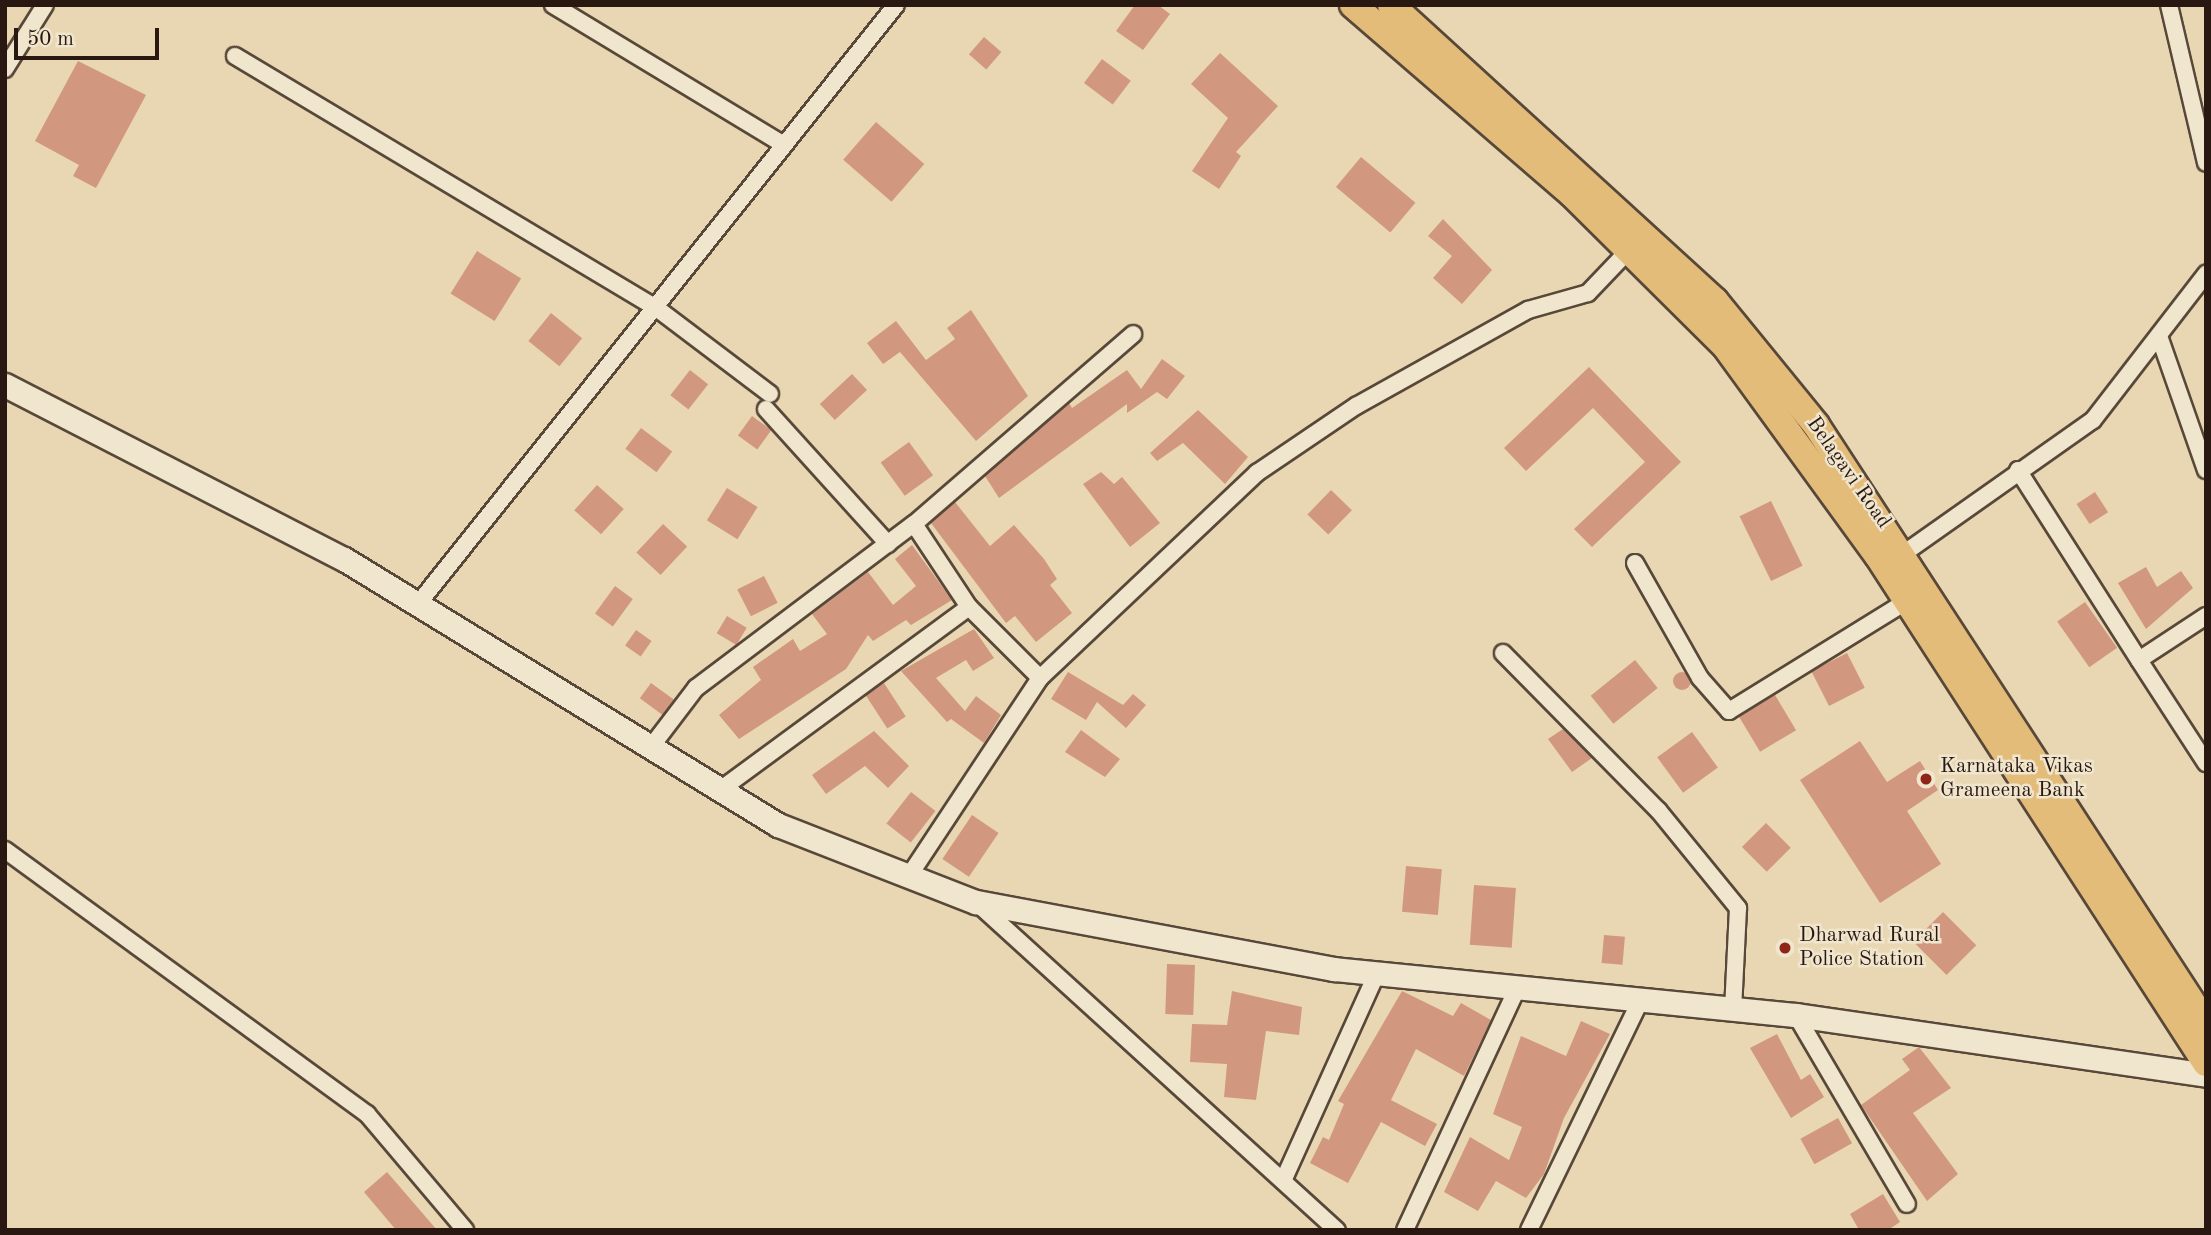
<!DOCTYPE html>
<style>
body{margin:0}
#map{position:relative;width:2211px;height:1235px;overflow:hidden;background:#e8d7b2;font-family:"Old Standard TT",serif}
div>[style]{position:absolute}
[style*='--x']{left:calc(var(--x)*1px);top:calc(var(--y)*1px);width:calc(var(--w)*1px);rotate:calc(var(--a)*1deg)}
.building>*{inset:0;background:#d2987f;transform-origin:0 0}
.round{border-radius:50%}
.roads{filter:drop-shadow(2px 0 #584839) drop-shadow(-2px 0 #584839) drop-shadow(0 2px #584839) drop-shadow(0 -2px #584839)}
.minor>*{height:16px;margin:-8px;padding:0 8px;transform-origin:8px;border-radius:8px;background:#f0e5cd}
.secondary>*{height:23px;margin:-11.5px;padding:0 11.5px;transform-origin:11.5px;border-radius:11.5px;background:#f0e5cd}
.primary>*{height:26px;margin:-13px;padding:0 13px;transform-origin:13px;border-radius:13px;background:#e4bc79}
.dots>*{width:19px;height:19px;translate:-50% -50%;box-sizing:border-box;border:4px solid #f0e5cd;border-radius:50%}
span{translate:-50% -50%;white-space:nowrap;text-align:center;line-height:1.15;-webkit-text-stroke:5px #f0e5cd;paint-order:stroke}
.street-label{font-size:21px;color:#281811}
.poi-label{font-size:21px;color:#281811}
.left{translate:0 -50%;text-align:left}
.frame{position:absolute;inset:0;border:7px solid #281811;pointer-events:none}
.scale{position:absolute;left:14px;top:28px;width:145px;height:32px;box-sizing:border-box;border:4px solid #281811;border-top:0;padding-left:9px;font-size:21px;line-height:24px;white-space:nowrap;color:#281811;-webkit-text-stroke:5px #f0e5cd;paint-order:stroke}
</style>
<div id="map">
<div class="building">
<i style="clip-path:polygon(1135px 5px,1158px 5px,1170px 14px,1143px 50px,1116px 31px)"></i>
<i style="left:984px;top:37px;width:23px;height:23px;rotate:41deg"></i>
<i style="clip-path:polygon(1220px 53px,1278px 106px,1236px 152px,1241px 156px,1219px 189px,1192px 171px,1228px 118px,1191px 84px)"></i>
<i style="left:1102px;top:59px;width:36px;height:30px;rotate:37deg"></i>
<i style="clip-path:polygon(78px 61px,146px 95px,96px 188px,73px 176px,79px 165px,35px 141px)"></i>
<i style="left:876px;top:122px;width:64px;height:50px;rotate:41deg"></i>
<i style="left:1361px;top:157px;width:71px;height:39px;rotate:40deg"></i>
<i style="clip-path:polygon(1443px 219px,1492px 270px,1462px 304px,1433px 278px,1452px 256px,1428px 236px)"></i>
<i style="left:477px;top:251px;width:52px;height:50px;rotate:32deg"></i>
<i style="clip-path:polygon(971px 310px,1028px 396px,976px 441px,900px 352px,883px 364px,867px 343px,896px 321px,926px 360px,955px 339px,947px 328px)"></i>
<i style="left:551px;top:313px;width:40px;height:36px;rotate:39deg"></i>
<i style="clip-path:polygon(1162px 359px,1185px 376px,1167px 399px,1157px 392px,1127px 413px,1127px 404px,999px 498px,985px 476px,1069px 403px,1072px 408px,1127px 370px,1141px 389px)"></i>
<i style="clip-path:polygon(1589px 367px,1681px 462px,1592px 547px,1574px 529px,1645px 462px,1593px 408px,1526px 471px,1504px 448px)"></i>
<i style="left:690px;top:370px;width:23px;height:32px;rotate:38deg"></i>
<i style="left:852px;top:374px;width:22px;height:44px;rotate:47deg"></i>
<i style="clip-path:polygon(1198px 410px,1248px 457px,1225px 484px,1183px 443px,1157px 461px,1150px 453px)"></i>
<i style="left:752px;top:416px;width:24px;height:24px;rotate:36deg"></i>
<i style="left:641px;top:428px;width:39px;height:26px;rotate:37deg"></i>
<i style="left:909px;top:442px;width:41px;height:35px;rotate:54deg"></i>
<i style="clip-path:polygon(1101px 472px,1114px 484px,1122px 477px,1160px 523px,1130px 547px,1083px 484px)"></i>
<i style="left:597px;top:485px;width:36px;height:34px;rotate:42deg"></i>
<i style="left:727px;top:488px;width:36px;height:38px;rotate:32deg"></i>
<i style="left:1331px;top:490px;width:29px;height:34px;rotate:44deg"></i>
<i style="left:2095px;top:492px;width:24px;height:22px;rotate:57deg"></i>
<i style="left:1771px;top:501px;width:72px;height:35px;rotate:64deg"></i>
<i style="clip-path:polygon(955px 502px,990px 546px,1014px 525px,1044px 559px,1057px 579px,1050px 585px,1072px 613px,1036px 642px,1015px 616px,1006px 623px,931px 523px)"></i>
<i style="left:663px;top:524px;width:33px;height:39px;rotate:43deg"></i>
<i style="clip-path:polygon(912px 545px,952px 600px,911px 625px,906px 620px,873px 641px,868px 635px,846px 669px,739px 739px,719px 715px,761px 680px,753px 667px,793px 639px,800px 651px,827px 634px,812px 614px,868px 572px,893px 605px,916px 586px,895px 559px)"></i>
<i style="clip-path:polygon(2146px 567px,2157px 587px,2181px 571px,2193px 588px,2146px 629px,2118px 583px)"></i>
<i style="left:764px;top:576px;width:30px;height:30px;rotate:63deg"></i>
<i style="left:615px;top:586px;width:22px;height:34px;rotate:36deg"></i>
<i style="left:2085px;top:602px;width:56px;height:34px;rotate:55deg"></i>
<i style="left:727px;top:616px;width:23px;height:20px;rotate:31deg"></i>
<i style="clip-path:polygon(974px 629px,994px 658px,973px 671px,966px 660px,936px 678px,965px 711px,976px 696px,1001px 715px,984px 743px,951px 719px,947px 722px,901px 671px)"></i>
<i style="left:636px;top:630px;width:19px;height:19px;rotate:35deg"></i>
<i style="left:1847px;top:653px;width:39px;height:40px;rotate:63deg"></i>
<i style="left:1635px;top:660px;width:36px;height:57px;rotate:51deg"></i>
<i class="round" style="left:1673px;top:672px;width:18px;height:18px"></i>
<i style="clip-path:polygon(1068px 672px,1123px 705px,1133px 694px,1146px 705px,1126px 728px,1097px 702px,1086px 720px,1051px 699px)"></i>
<i style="left:651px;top:683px;width:29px;height:19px;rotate:36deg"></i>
<i style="left:884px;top:683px;width:40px;height:22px;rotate:57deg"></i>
<i style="left:1775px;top:695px;width:41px;height:42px;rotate:59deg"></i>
<i style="clip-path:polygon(1563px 729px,1592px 758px,1572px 772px,1548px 739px)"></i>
<i style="clip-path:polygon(1081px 730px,1120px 759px,1105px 777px,1065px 752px)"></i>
<i style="clip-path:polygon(874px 731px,909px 766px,888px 788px,865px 766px,826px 794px,812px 775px)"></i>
<i style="left:1692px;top:732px;width:44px;height:43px;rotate:54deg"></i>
<i style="clip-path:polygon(1860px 741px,1887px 782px,1920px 761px,1938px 790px,1907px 811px,1941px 864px,1880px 903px,1800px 780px)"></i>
<i style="left:911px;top:792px;width:31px;height:40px;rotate:38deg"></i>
<i style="left:972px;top:815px;width:32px;height:53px;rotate:34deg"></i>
<i style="left:1766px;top:823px;width:35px;height:34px;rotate:45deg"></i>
<i style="left:1406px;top:866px;width:36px;height:46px;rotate:5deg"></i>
<i style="left:1474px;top:885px;width:42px;height:60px;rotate:4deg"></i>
<i style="left:1943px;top:912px;width:47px;height:42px;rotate:45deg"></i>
<i style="left:1604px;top:935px;width:21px;height:28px;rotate:5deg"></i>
<i style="left:1167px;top:964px;width:28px;height:50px;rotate:2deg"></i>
<i style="clip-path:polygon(1232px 991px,1302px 1007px,1299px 1035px,1266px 1031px,1256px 1100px,1224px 1097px,1227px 1064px,1190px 1062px,1192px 1024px,1227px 1025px)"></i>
<i style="clip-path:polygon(1402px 991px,1453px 1016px,1461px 1003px,1491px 1020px,1464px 1076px,1416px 1049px,1391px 1100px,1437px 1124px,1425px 1146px,1381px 1122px,1348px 1183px,1310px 1163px,1323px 1137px,1329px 1140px,1344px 1104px,1338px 1101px)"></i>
<i style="clip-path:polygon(1581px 1021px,1610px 1034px,1564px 1118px,1544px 1174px,1526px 1198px,1496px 1181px,1478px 1211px,1444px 1192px,1470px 1137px,1509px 1160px,1522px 1127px,1493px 1114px,1521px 1036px,1566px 1056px)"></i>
<i style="clip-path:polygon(1777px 1034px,1801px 1080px,1810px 1074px,1824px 1097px,1791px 1118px,1750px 1048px)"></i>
<i style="clip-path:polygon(1919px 1047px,1951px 1088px,1913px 1113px,1958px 1174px,1927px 1201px,1861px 1105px,1910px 1070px,1902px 1059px)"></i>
<i style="left:1838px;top:1118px;width:29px;height:43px;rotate:61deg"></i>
<i style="clip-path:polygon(387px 1172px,437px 1230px,396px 1230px,364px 1192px)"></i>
<i style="clip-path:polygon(1883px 1194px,1900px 1222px,1888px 1230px,1859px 1230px,1850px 1214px)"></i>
</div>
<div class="roads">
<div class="minor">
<i style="--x:553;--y:5;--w:270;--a:31.2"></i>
<i style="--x:2169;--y:5;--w:162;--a:76.8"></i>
<i style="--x:235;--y:56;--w:489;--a:30.9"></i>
<i style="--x:655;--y:307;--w:144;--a:37.1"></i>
<i style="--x:5;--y:69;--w:75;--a:-58"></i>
<i style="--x:2159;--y:336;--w:142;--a:70.7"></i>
<i style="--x:766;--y:409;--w:182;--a:47.9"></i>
<i style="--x:2018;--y:470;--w:225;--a:57.5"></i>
<i style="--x:914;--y:524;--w:100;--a:56.5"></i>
<i style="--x:969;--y:607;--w:100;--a:45"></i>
<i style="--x:1903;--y:554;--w:232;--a:-35.2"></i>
<i style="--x:2093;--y:420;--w:185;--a:-52.3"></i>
<i style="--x:1635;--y:563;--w:132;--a:60.5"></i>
<i style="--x:1700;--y:678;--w:44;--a:48.7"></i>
<i style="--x:1729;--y:711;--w:209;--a:-31.7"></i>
<i style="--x:418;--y:604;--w:766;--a:-51.41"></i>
<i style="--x:2206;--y:616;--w:80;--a:146.7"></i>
<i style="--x:2139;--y:660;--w:123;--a:57"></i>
<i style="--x:1503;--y:653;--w:221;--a:45.4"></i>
<i style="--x:1658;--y:810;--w:127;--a:50.8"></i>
<i style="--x:1738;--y:908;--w:101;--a:92.8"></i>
<i style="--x:651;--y:747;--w:74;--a:-52.7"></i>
<i style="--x:696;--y:688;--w:273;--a:-37"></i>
<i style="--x:914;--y:524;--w:290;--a:-40.9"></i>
<i style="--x:720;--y:790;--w:309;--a:-36.3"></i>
<i style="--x:5;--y:850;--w:448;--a:36.1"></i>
<i style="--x:367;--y:1114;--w:152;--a:49.8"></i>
<i style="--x:909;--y:876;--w:237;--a:-56.5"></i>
<i style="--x:1040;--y:678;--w:299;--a:-43.4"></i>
<i style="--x:1257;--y:473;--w:120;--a:-34.1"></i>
<i style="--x:1356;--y:406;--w:197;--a:-29.2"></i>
<i style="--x:1528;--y:310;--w:62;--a:-15.8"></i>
<i style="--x:1588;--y:293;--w:59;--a:-46.4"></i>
<i style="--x:976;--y:902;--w:488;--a:42.3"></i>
<i style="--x:1796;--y:1015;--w:219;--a:59.6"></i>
<i style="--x:1283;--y:1181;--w:228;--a:-65.7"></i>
<i style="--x:1405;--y:1230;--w:268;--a:-65.1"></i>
<i style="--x:1529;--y:1230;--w:257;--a:-64.1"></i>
</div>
<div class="secondary">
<i style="--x:5;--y:385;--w:381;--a:27.2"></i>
<i style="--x:344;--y:559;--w:509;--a:31.5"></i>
<i style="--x:778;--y:825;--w:212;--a:21.3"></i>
<i style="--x:976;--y:902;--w:364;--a:10.6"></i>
<i style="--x:1334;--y:969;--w:464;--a:5.7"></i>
<i style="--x:1796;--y:1015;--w:414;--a:8.3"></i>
</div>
<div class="primary">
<i style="--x:1353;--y:5;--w:288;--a:40.8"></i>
<i style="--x:1571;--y:193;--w:218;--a:44.8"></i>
<i style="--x:1726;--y:347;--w:258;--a:54"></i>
<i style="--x:1878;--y:556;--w:604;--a:57.1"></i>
<i style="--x:1391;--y:5;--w:439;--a:42.4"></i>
<i style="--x:1715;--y:301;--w:160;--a:50.8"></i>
<i style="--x:1816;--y:425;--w:715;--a:56.93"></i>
</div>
</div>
<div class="dots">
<i style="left:1926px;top:779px;background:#8f2418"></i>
<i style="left:1785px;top:948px;background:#8f2418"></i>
</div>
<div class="street-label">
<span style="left:1848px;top:473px;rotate:55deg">Belagavi Road</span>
</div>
<div class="poi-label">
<span class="left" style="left:1940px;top:779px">Karnataka Vikas<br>Grameena Bank</span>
<span class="left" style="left:1799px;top:948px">Dharwad Rural<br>Police Station</span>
</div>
<div class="frame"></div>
<div class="scale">50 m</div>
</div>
